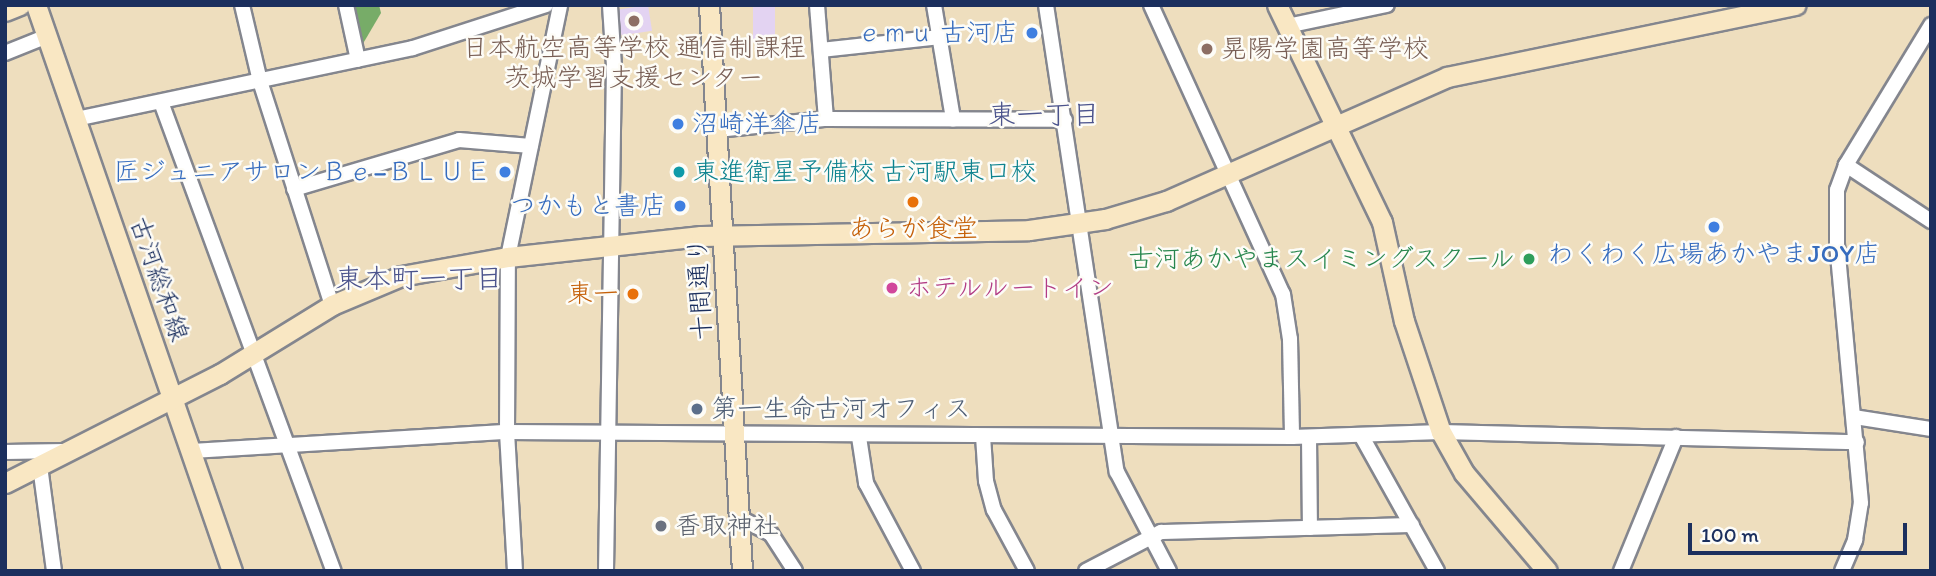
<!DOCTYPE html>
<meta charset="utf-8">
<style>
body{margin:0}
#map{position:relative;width:1936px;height:576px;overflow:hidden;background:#eedebe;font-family:Itim,"Klee One",sans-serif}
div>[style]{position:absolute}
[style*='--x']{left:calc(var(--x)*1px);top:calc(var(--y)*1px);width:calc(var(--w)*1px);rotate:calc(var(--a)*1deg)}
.built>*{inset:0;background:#e3d3f2;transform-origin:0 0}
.forest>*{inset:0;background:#77ac68}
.roads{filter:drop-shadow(2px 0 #84868e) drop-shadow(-2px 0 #84868e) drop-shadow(0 2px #84868e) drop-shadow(0 -2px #84868e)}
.street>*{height:14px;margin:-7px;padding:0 7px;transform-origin:7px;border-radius:7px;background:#fff}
.secondary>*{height:19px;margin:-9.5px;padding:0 9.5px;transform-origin:9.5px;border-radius:9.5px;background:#f9e7c3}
.dots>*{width:19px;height:19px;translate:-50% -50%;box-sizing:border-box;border:4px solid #fdfcf7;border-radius:50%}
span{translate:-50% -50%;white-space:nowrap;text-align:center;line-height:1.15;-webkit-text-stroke:5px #fdfcf7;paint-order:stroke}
.shop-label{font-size:26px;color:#366cbe}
.right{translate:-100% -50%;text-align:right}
.left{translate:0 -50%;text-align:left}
.education-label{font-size:26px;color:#785e54}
.culture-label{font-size:26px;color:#0d838f}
.food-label{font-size:26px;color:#c56008}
.leisure-label{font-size:26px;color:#27864d}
.street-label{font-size:26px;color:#1b2f5e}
.hotel-label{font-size:26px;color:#b23c85}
.service-label{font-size:26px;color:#4e5e75}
.worship-label{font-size:26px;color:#5b616d}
.neighbourhood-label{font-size:28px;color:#4c548d}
.frame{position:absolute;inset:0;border:7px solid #1b2f5e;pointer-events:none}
.scale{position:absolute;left:1688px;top:523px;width:219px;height:32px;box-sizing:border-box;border:4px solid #1b2f5e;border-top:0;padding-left:9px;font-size:21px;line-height:24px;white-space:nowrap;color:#1b2f5e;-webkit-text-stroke:5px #fdfcf7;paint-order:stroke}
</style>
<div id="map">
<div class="built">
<i style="left:648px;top:5px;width:26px;height:31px;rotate:81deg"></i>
<i style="left:753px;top:5px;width:22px;height:34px"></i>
</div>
<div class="forest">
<i style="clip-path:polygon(352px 5px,379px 5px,381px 13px,361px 47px)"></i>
</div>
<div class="roads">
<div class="street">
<i style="--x:242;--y:5;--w:78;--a:76.7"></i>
<i style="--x:260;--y:81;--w:235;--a:72.2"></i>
<i style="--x:346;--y:5;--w:56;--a:77.7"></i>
<i style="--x:817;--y:5;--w:114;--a:85.5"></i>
<i style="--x:934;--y:5;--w:116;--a:80.5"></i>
<i style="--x:1046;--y:5;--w:472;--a:81.4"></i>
<i style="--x:1117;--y:472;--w:112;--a:62.3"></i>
<i style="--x:1151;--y:5;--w:318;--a:65.5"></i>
<i style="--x:1283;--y:294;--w:46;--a:81.2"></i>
<i style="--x:1290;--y:339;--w:98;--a:88.8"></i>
<i style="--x:1287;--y:26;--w:102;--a:-11.9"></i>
<i style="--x:821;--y:50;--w:120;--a:-6.2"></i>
<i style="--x:5;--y:53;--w:45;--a:-22"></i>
<i style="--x:161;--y:102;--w:500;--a:69.8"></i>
<i style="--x:76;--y:119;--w:344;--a:-11.9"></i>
<i style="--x:413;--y:48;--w:140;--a:-17.9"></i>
<i style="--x:717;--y:130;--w:110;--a:-5.8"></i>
<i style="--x:826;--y:119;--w:239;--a:0.2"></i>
<i style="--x:1846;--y:165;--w:102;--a:33.4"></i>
<i style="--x:294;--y:189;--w:172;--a:-16.5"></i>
<i style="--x:459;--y:140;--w:72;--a:4.8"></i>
<i style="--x:1854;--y:417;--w:78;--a:8.9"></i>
<i style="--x:1361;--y:435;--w:156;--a:60.8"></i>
<i style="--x:983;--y:436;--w:45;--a:86.2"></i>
<i style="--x:986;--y:481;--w:30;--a:75"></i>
<i style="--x:994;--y:510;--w:69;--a:61.6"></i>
<i style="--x:859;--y:437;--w:47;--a:81.3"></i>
<i style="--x:866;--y:483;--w:100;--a:61.9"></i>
<i style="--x:1309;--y:437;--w:91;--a:89.4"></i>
<i style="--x:192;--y:451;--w:316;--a:-3.5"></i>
<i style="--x:507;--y:432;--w:785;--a:0.36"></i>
<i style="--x:1292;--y:437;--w:149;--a:-1.9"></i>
<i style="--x:1441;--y:432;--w:416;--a:1.4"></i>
<i style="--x:5;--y:452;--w:60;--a:-1"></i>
<i style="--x:40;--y:466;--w:106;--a:82.4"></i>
<i style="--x:740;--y:518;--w:35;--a:27"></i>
<i style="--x:771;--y:534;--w:44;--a:57"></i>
<i style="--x:515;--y:571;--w:139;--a:-93.3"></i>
<i style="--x:507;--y:432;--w:175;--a:-89.7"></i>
<i style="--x:508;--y:257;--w:257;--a:-78.3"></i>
<i style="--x:606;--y:571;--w:505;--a:-89.09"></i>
<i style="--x:614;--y:66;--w:61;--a:-93.8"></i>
<i style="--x:1086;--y:571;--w:85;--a:-27.5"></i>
<i style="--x:1161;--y:532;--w:251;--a:-1.6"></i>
<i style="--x:1621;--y:571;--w:145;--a:-67.7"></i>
<i style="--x:1842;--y:571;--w:34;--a:-67"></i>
<i style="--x:1855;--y:540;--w:37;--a:-81"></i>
<i style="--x:1861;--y:503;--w:259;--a:-95.3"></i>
<i style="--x:1837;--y:245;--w:55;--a:-90"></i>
<i style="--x:1837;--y:190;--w:27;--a:-70"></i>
<i style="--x:1846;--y:165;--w:164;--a:-58.7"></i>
</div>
<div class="secondary">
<i style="--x:36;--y:5;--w:599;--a:70.9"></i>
<i style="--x:709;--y:5;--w:567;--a:86.66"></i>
<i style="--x:1277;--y:5;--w:241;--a:64.2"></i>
<i style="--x:1382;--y:222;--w:101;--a:77.5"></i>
<i style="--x:1404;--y:321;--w:117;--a:71.6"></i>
<i style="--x:1441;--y:432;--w:47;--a:60.7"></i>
<i style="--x:1464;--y:473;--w:128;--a:49.7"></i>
<i style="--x:5;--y:11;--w:16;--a:-22"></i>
<i style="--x:5;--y:483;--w:241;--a:-26.9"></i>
<i style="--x:220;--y:374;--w:132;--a:-31.6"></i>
<i style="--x:332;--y:305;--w:75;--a:-22.8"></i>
<i style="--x:401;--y:276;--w:109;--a:-10.1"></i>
<i style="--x:508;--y:257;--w:194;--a:-6.2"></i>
<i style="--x:701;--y:236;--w:328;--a:-1"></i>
<i style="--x:1029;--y:230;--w:77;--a:-8.2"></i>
<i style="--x:1105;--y:219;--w:64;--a:-16.4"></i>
<i style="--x:1166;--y:201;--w:307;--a:-23.8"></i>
<i style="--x:1447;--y:77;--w:356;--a:-11.7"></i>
</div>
</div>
<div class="dots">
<i style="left:634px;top:21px;background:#8d6e63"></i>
<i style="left:1032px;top:33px;background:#3f7fe0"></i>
<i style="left:1207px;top:49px;background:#8d6e63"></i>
<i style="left:678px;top:124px;background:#3f7fe0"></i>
<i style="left:505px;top:172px;background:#3f7fe0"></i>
<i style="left:679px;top:172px;background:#0f9aa8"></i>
<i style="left:913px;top:202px;background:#e8710a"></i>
<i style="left:680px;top:206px;background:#3f7fe0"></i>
<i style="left:1714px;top:227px;background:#3f7fe0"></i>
<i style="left:1529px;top:259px;background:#2e9e5b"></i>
<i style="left:892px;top:288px;background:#d1479c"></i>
<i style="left:633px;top:294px;background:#e8710a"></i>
<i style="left:697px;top:409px;background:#5c6f8a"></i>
<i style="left:661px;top:526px;background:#6b7280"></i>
</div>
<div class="shop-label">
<span class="right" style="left:1018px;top:33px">ｅｍｕ 古河店</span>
<span class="left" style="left:692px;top:124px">沼崎洋傘店</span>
<span class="right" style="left:491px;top:172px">匠ジュニアサロンＢｅ−ＢＬＵＥ</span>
<span class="right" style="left:666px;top:206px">つかもと書店</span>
<span style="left:1714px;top:254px">わくわく広場あかやまJOY店</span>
</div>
<div class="education-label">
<span style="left:634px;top:63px">日本航空高等学校 通信制課程<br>茨城学習支援センター</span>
<span class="left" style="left:1221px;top:49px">晃陽学園高等学校</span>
</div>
<div class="culture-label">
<span class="left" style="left:693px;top:172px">東進衛星予備校 古河駅東口校</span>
</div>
<div class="food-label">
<span style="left:913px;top:229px">あらが食堂</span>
<span class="right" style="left:619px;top:294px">東一</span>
</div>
<div class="leisure-label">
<span class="right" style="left:1515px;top:259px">古河あかやまスイミングスクール</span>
</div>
<div class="street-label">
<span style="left:159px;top:279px;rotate:71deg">古河総和線</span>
<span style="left:700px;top:289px;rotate:-93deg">十間通り</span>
</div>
<div class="hotel-label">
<span class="left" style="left:906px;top:288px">ホテルルートイン</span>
</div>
<div class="service-label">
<span class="left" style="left:711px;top:409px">第一生命古河オフィス</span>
</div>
<div class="worship-label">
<span class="left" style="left:675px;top:526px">香取神社</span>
</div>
<div class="neighbourhood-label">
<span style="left:1044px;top:114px">東一丁目</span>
<span style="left:419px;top:278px">東本町一丁目</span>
</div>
<div class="frame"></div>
<div class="scale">100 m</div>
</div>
